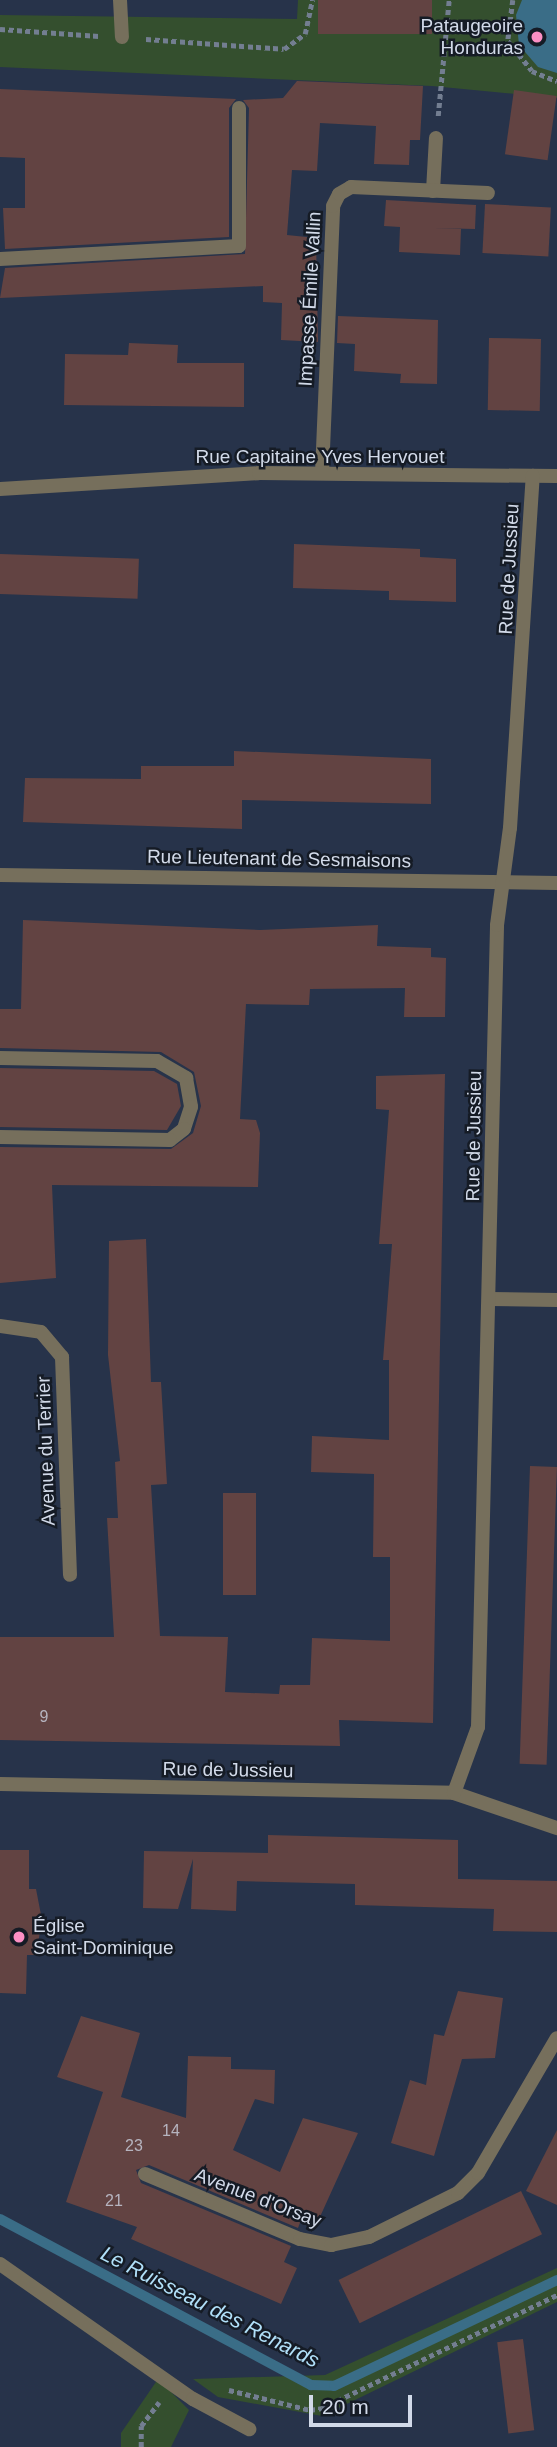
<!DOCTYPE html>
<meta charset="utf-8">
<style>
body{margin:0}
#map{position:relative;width:557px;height:2447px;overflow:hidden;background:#27334a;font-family:Helvetica,sans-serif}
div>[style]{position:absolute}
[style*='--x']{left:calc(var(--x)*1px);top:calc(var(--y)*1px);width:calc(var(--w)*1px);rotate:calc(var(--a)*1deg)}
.green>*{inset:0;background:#344f2e}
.water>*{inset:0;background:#3a6d87}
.stream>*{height:10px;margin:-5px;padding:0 5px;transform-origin:5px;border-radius:5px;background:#3a6d87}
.building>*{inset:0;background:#624342;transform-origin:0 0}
.path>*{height:4.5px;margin-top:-2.25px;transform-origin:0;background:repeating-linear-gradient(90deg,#737e91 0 5px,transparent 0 8.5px)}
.service>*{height:14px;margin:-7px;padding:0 7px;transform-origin:7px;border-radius:7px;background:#766f5c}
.minor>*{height:14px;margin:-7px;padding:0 7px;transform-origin:7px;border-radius:7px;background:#766f5c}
.dots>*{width:19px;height:19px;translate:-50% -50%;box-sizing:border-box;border:4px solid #151b25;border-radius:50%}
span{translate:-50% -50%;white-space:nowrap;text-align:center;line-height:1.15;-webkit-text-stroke:5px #151b25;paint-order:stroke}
.number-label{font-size:16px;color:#b6b4bf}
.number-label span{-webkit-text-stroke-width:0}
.poi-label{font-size:19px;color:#d2dae9}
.right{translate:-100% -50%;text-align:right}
.left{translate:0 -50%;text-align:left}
.street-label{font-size:19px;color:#d2dae9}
.water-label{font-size:21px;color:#b1e0f9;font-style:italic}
.scale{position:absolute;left:309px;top:2395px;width:103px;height:32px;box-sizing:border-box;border:4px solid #d2dae9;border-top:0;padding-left:9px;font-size:21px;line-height:24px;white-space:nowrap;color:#d2dae9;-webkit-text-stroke:5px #151b25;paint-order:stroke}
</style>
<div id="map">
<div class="green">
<i style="clip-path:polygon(298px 0,557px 0,557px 98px,432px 86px,0 67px,0 15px,297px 19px)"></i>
<i style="clip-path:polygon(557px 2268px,557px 2302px,322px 2416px,218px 2397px,193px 2379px,325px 2375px)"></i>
<i style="clip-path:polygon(158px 2379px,189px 2410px,171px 2447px,121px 2447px,121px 2433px)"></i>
</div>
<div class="water">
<i style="clip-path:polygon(522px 0,557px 0,557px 73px,538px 67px,519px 45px,516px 15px)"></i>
</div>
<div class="stream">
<i style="--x:0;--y:2219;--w:353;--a:28.1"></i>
<i style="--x:311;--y:2385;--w:23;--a:2"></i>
<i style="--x:334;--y:2386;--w:247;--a:-25.4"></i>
</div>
<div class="building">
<i style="left:318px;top:0;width:114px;height:34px"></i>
<i style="clip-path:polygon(297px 81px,423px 86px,420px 140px,410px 140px,409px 165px,374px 164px,376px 126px,320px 123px,317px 171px,292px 170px,287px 235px,316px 238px,318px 342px,281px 340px,282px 303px,263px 302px,263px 286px,0 298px,5px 268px,245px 254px,249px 108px,243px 100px,283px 98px)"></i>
<i style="clip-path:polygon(0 89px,236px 99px,229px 108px,229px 237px,5px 249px,3px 208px,25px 208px,25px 158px,0 157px)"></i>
<i style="left:514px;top:90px;width:43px;height:65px;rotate:8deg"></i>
<i style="clip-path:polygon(386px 200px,476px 205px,475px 229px,433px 228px,461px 229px,460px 255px,399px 252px,400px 227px,384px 226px)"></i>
<i style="left:485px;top:204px;width:66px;height:49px;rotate:3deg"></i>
<i style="clip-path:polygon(338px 316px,438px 320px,437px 384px,400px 383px,401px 374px,354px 371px,355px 344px,337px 343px)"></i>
<i style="left:489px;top:338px;width:52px;height:72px;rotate:1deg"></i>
<i style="clip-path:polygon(129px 343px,178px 345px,177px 363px,244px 363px,244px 407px,64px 405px,65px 354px,128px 355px)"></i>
<i style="clip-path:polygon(294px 544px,420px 549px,420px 557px,456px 559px,456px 602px,389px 600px,389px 591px,293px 588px)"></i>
<i style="left:0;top:554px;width:139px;height:40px;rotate:2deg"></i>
<i style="clip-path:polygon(234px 751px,431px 759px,431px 804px,242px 800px,242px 829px,23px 822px,25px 778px,141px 779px,141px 766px,234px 766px)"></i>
<i style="clip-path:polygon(23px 920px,260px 930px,378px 925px,377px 946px,431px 948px,431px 957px,446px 958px,445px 1017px,404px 1017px,405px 988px,310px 989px,309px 1005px,246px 1004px,240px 1119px,256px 1120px,260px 1133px,258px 1187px,52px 1185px,56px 1278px,0 1283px,0 1147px,171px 1149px,193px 1133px,201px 1106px,194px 1072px,161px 1052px,0 1048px,0 1009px,21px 1009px)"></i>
<i style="clip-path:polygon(0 1068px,154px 1071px,177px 1084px,181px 1106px,167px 1130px,0 1127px)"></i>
<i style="clip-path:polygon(445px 1074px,433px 1723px,339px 1720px,340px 1746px,0 1740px,0 1637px,114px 1637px,107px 1518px,118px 1518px,115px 1462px,120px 1461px,108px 1355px,109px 1241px,146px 1239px,151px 1382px,161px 1382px,167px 1484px,151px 1485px,160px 1636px,228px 1637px,225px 1692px,279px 1694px,280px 1685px,310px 1685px,312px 1638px,390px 1641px,390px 1557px,373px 1557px,374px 1474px,311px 1472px,312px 1436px,389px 1440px,389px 1360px,383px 1360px,392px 1244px,379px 1244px,389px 1110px,376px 1109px,376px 1076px)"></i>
<i style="left:530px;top:1466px;width:27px;height:298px;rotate:2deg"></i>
<i style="left:223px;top:1493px;width:33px;height:102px"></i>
<i style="clip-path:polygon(268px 1835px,458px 1840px,458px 1879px,557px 1881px,557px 1932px,493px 1931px,494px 1909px,355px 1905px,355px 1884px,237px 1881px,236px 1911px,191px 1909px,193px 1859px,178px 1909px,143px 1908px,144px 1851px,268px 1853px)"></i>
<i style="clip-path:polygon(0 1850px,29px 1850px,29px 1889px,36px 1889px,42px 1920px,36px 1955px,27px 1955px,26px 1994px,0 1993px)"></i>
<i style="clip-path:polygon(458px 1991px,503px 1998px,495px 2058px,462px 2059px,434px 2156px,391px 2143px,410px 2080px,426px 2085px,434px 2034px,444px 2036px)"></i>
<i style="clip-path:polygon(81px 2016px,140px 2033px,121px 2097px,186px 2118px,188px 2056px,231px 2057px,231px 2069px,275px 2070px,274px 2104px,255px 2099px,233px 2150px,280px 2172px,303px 2118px,358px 2133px,319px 2219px,304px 2212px,298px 2228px,149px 2165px,136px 2170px,141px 2183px,291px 2246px,284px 2262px,297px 2268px,281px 2304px,131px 2239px,137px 2227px,66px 2202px,103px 2092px,57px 2077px)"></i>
<i style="clip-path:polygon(557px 2130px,557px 2205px,526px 2191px)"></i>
<i style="left:521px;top:2191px;width:48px;height:203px;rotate:64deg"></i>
<i style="left:523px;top:2339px;width:92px;height:26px;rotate:83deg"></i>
</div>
<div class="path">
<i style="--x:513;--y:0;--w:41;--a:97"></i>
<i style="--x:508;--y:41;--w:38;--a:51"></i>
<i style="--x:532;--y:71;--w:27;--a:22"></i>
<i style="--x:0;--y:29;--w:99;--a:4"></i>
<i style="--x:146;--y:39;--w:138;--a:4.1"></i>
<i style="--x:284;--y:49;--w:26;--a:-36"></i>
<i style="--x:305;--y:34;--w:35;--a:-78"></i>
<i style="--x:438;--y:116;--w:117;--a:-84.6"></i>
<i style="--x:229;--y:2390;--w:83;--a:13.9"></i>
<i style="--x:310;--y:2410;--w:12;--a:-9"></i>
<i style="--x:322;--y:2408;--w:261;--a:-25.7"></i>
<i style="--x:141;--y:2447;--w:21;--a:-90"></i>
<i style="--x:141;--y:2426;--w:30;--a:-53"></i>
</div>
<div class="service">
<i style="--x:0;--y:259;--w:239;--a:-3.1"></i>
<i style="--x:239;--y:246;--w:138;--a:-90"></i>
<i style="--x:0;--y:1058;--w:157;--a:1.1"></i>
<i style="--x:157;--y:1061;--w:34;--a:30"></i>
<i style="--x:186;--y:1078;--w:29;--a:80"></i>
<i style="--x:191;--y:1107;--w:23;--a:108"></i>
<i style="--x:184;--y:1129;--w:18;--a:142"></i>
<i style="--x:170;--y:1140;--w:170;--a:-179"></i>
<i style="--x:0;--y:2264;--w:236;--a:35"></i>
<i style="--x:193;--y:2399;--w:64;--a:28.2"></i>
</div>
<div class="minor">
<i style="--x:120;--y:0;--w:37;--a:87"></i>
<i style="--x:433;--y:191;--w:53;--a:-86.8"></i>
<i style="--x:322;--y:473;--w:267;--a:-87.6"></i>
<i style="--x:333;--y:206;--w:13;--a:-63"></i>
<i style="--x:339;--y:194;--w:14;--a:-30"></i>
<i style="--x:351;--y:187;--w:137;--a:2.5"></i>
<i style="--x:0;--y:489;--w:259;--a:-3.5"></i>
<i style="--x:259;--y:473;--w:298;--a:0.6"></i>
<i style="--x:0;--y:875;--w:557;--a:0.82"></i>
<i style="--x:490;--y:1299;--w:67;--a:0.9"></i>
<i style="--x:0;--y:1326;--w:41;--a:8.3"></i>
<i style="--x:41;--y:1332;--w:33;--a:50"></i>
<i style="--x:62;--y:1357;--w:218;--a:87.9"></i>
<i style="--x:0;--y:1784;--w:454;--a:1.1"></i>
<i style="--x:454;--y:1793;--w:109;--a:18.8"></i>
<i style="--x:454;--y:1793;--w:70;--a:-70"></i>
<i style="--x:478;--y:1727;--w:802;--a:-88.64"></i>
<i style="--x:497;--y:925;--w:98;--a:-82.4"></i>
<i style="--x:510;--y:828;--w:353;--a:-86.3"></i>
<i style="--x:145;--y:2174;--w:168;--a:22.8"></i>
<i style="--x:300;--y:2239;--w:32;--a:11"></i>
<i style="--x:331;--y:2245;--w:39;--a:-12"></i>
<i style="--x:369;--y:2237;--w:99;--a:-26.3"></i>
<i style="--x:458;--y:2193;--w:28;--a:-45"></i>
<i style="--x:478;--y:2173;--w:156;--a:-59.7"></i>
</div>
<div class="dots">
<i style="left:537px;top:37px;background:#fb8fc4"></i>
<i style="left:19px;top:1937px;background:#fb8fc4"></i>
</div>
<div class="number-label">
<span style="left:44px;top:1717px">9</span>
<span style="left:171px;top:2131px">14</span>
<span style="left:134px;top:2146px">23</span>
<span style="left:114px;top:2201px">21</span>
</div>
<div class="poi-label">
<span class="right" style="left:523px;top:37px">Pataugeoire<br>Honduras</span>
<span class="left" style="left:33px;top:1937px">Église<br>Saint-Dominique</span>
</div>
<div class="street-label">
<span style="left:310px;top:299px;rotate:-87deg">Impasse Émile Vallin</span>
<span style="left:320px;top:457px">Rue Capitaine Yves Hervouet</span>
<span style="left:509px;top:569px;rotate:-87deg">Rue de Jussieu</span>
<span style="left:279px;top:859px;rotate:1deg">Rue Lieutenant de Sesmaisons</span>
<span style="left:474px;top:1136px;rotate:-89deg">Rue de Jussieu</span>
<span style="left:46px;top:1451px;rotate:-92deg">Avenue du Terrier</span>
<span style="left:228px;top:1770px;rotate:1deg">Rue de Jussieu</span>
<span style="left:258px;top:2198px;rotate:21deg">Avenue d'Orsay</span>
</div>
<div class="water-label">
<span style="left:210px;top:2307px;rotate:27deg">Le Ruisseau des Renards</span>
</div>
<div class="scale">20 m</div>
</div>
